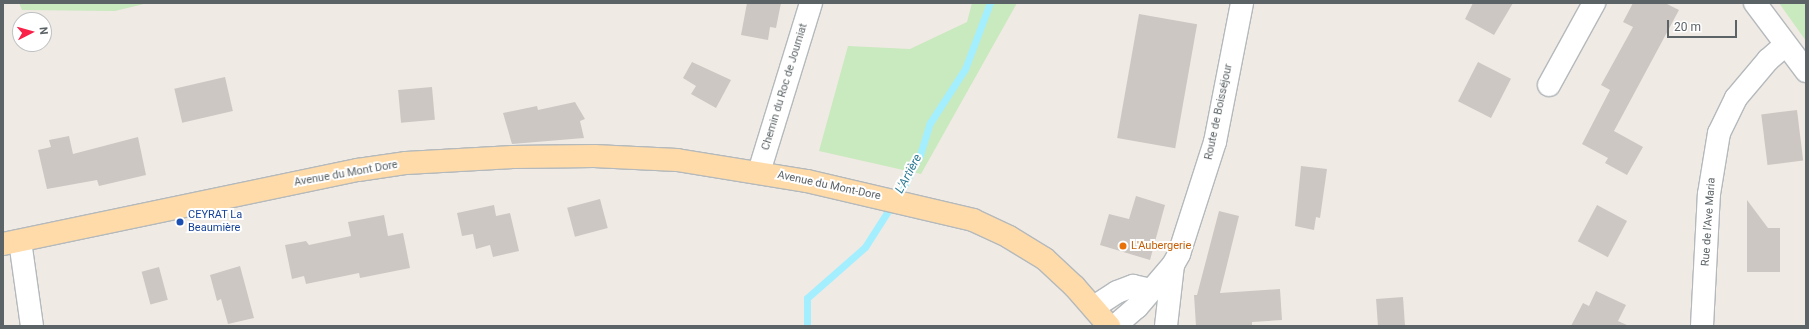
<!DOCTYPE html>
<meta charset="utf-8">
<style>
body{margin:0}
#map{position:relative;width:1809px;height:329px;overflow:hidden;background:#f0eae4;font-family:Roboto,sans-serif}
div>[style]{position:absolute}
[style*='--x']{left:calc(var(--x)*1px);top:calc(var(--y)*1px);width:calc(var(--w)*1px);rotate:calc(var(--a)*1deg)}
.green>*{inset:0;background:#c9e9be}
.stream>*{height:7px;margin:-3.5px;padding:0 3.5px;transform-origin:3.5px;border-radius:3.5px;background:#a4efff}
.building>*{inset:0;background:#cdc7c3;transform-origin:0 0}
.roads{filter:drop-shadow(1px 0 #b4b9bc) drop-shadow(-1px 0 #b4b9bc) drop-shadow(0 1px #b4b9bc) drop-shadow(0 -1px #b4b9bc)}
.minor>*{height:22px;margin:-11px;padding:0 11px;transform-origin:11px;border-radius:11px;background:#fff}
.major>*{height:22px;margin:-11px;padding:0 11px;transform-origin:11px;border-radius:11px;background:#ffdba9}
.dots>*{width:11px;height:11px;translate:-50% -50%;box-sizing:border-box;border:2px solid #fff;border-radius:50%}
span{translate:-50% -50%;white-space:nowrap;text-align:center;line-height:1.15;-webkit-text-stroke:4px #fff;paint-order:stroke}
.street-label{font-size:11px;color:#5c6366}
.transit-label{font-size:11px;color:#164399}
.left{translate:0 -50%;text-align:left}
.food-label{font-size:11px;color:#c56008}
.water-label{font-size:12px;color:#2e7b95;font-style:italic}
.frame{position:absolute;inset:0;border:4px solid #5c6366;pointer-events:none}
.north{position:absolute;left:12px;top:12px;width:40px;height:40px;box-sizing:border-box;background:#fff;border:1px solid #bec1c2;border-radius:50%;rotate:84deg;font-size:11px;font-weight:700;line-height:16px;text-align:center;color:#5c6366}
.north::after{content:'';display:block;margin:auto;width:14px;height:18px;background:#f92148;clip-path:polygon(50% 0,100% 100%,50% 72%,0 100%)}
.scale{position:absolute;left:1667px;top:20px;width:70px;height:18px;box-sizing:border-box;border:2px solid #5c6366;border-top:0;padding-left:5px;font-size:12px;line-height:14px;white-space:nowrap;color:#5c6366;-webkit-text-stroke:3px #fff;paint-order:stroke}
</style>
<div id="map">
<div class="green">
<i style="clip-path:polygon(19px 3px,148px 3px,115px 11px,22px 10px)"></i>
<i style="clip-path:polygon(972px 3px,1017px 3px,921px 174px,819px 151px,848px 46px,910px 49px,967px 22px)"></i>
<i style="clip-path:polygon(1779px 3px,1806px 3px,1806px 41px)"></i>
</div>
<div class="stream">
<i style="--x:807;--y:326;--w:28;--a:-90"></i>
<i style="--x:807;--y:298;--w:77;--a:-41.3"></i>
<i style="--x:865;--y:247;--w:72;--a:-57.4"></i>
<i style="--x:904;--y:186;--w:35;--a:-63"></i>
<i style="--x:920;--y:155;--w:34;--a:-73"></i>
<i style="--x:930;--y:123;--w:64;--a:-57.1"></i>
<i style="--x:965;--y:69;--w:71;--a:-69.3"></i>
</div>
<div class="building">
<i style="clip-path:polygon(747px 3px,781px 3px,776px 28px,770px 27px,768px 40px,741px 35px)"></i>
<i style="clip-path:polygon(1473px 3px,1513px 3px,1494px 35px,1465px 19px)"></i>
<i style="clip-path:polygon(1633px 3px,1665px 3px,1679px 10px,1614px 131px,1643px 147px,1627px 175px,1605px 163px,1608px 158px,1582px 144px,1610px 90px,1601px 85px,1633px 27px,1623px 22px)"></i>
<i style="left:1139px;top:14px;width:59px;height:126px;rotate:10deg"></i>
<i style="clip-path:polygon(692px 62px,731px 80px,716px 108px,691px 94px,696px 86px,683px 78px)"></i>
<i style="left:1478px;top:62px;width:37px;height:44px;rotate:27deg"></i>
<i style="left:225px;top:77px;width:35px;height:52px;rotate:77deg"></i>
<i style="left:432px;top:87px;width:33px;height:34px;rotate:85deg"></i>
<i style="clip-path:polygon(575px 102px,585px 119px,580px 121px,584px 138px,512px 144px,503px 113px,537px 106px,538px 110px)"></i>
<i style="left:1797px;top:110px;width:51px;height:36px;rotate:83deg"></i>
<i style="clip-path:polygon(69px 136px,73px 154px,138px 137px,146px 175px,99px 186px,97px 180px,47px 189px,38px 150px,51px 147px,49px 140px)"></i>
<i style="clip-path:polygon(1301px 166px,1327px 169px,1320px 218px,1316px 217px,1314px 230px,1295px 226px)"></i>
<i style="clip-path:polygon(1136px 196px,1165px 205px,1150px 260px,1100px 245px,1109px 214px,1129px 219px)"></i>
<i style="left:600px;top:199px;width:30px;height:34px;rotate:75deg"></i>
<i style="clip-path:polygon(1747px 200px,1768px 228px,1780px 228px,1780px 272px,1747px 272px)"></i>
<i style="clip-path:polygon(494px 205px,496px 216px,510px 213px,519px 251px,493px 257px,490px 245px,476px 249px,473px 234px,462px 236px,457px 213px)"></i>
<i style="left:1597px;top:205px;width:34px;height:41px;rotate:28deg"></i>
<i style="clip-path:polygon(1219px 211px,1239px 216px,1220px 293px,1280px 289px,1282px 320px,1252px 322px,1252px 326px,1196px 326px,1194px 295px,1197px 295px)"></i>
<i style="clip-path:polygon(384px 215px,388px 236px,403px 233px,410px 268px,360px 278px,359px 273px,306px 284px,304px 276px,292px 279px,285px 245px,306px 241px,309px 245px,351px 236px,348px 222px)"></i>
<i style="clip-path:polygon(240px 266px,254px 318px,228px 324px,221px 299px,217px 301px,210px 275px)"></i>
<i style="left:159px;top:267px;width:34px;height:18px;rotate:75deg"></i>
<i style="clip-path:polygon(1596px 291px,1626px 305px,1618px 321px,1629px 326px,1571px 326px,1583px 303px,1589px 306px)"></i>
<i style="left:1403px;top:297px;width:29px;height:27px;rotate:86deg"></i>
</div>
<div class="roads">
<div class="minor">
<i style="--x:1755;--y:3;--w:85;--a:53.1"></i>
<i style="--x:1549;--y:85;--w:94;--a:-61.2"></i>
<i style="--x:759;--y:172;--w:177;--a:-72.9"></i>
<i style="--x:20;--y:241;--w:86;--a:82"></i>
<i style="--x:1094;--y:307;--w:27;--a:-33"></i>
<i style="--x:1117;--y:292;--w:17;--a:-21"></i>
<i style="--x:1133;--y:286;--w:18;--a:13"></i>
<i style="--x:1115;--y:326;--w:29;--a:-41"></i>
<i style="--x:1137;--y:307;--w:55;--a:-49.4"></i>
<i style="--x:1173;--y:265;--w:13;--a:-61"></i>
<i style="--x:1179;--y:254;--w:118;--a:-72.2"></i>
<i style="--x:1215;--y:142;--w:142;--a:-79"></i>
<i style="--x:1166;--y:326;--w:61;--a:-83.5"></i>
<i style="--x:1702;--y:326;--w:132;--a:-87"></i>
<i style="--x:1709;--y:194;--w:62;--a:-80.7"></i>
<i style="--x:1719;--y:133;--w:39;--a:-64"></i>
<i style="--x:1736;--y:98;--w:50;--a:-49.9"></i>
<i style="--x:1768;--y:60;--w:23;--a:-41"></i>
</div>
<div class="major">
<i style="--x:3;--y:244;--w:363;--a:-11.8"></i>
<i style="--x:358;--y:170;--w:49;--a:-8.3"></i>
<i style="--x:406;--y:163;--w:107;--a:-3.2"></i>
<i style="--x:513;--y:157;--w:81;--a:-0.7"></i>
<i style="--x:594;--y:156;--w:83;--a:2.8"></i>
<i style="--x:677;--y:160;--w:132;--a:9.2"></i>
<i style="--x:807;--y:181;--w:171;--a:13.2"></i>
<i style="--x:973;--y:220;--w:40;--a:25"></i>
<i style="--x:1009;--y:237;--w:42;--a:31.4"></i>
<i style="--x:1045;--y:259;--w:41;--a:43"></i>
<i style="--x:1075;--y:287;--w:52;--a:48.9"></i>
</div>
</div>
<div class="dots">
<i style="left:180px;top:222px;background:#1a4fb4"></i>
<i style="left:1123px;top:246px;background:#e8710a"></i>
</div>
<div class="street-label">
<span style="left:785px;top:87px;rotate:-73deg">Chemin du Roc de Journiat</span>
<span style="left:1219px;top:112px;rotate:-78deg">Route de Boisséjour</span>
<span style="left:346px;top:174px;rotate:-10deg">Avenue du Mont Dore</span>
<span style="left:829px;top:186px;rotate:12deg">Avenue du Mont-Dore</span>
<span style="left:1709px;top:222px;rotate:-86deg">Rue de l'Ave Maria</span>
</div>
<div class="transit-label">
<span class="left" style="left:188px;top:222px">CEYRAT La<br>Beaumière</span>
</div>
<div class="food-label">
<span class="left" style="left:1131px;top:246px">L'Aubergerie</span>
</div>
<div class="water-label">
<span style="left:909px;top:174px;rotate:-62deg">L'Artière</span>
</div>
<div class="frame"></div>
<div class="north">N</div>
<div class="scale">20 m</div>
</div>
